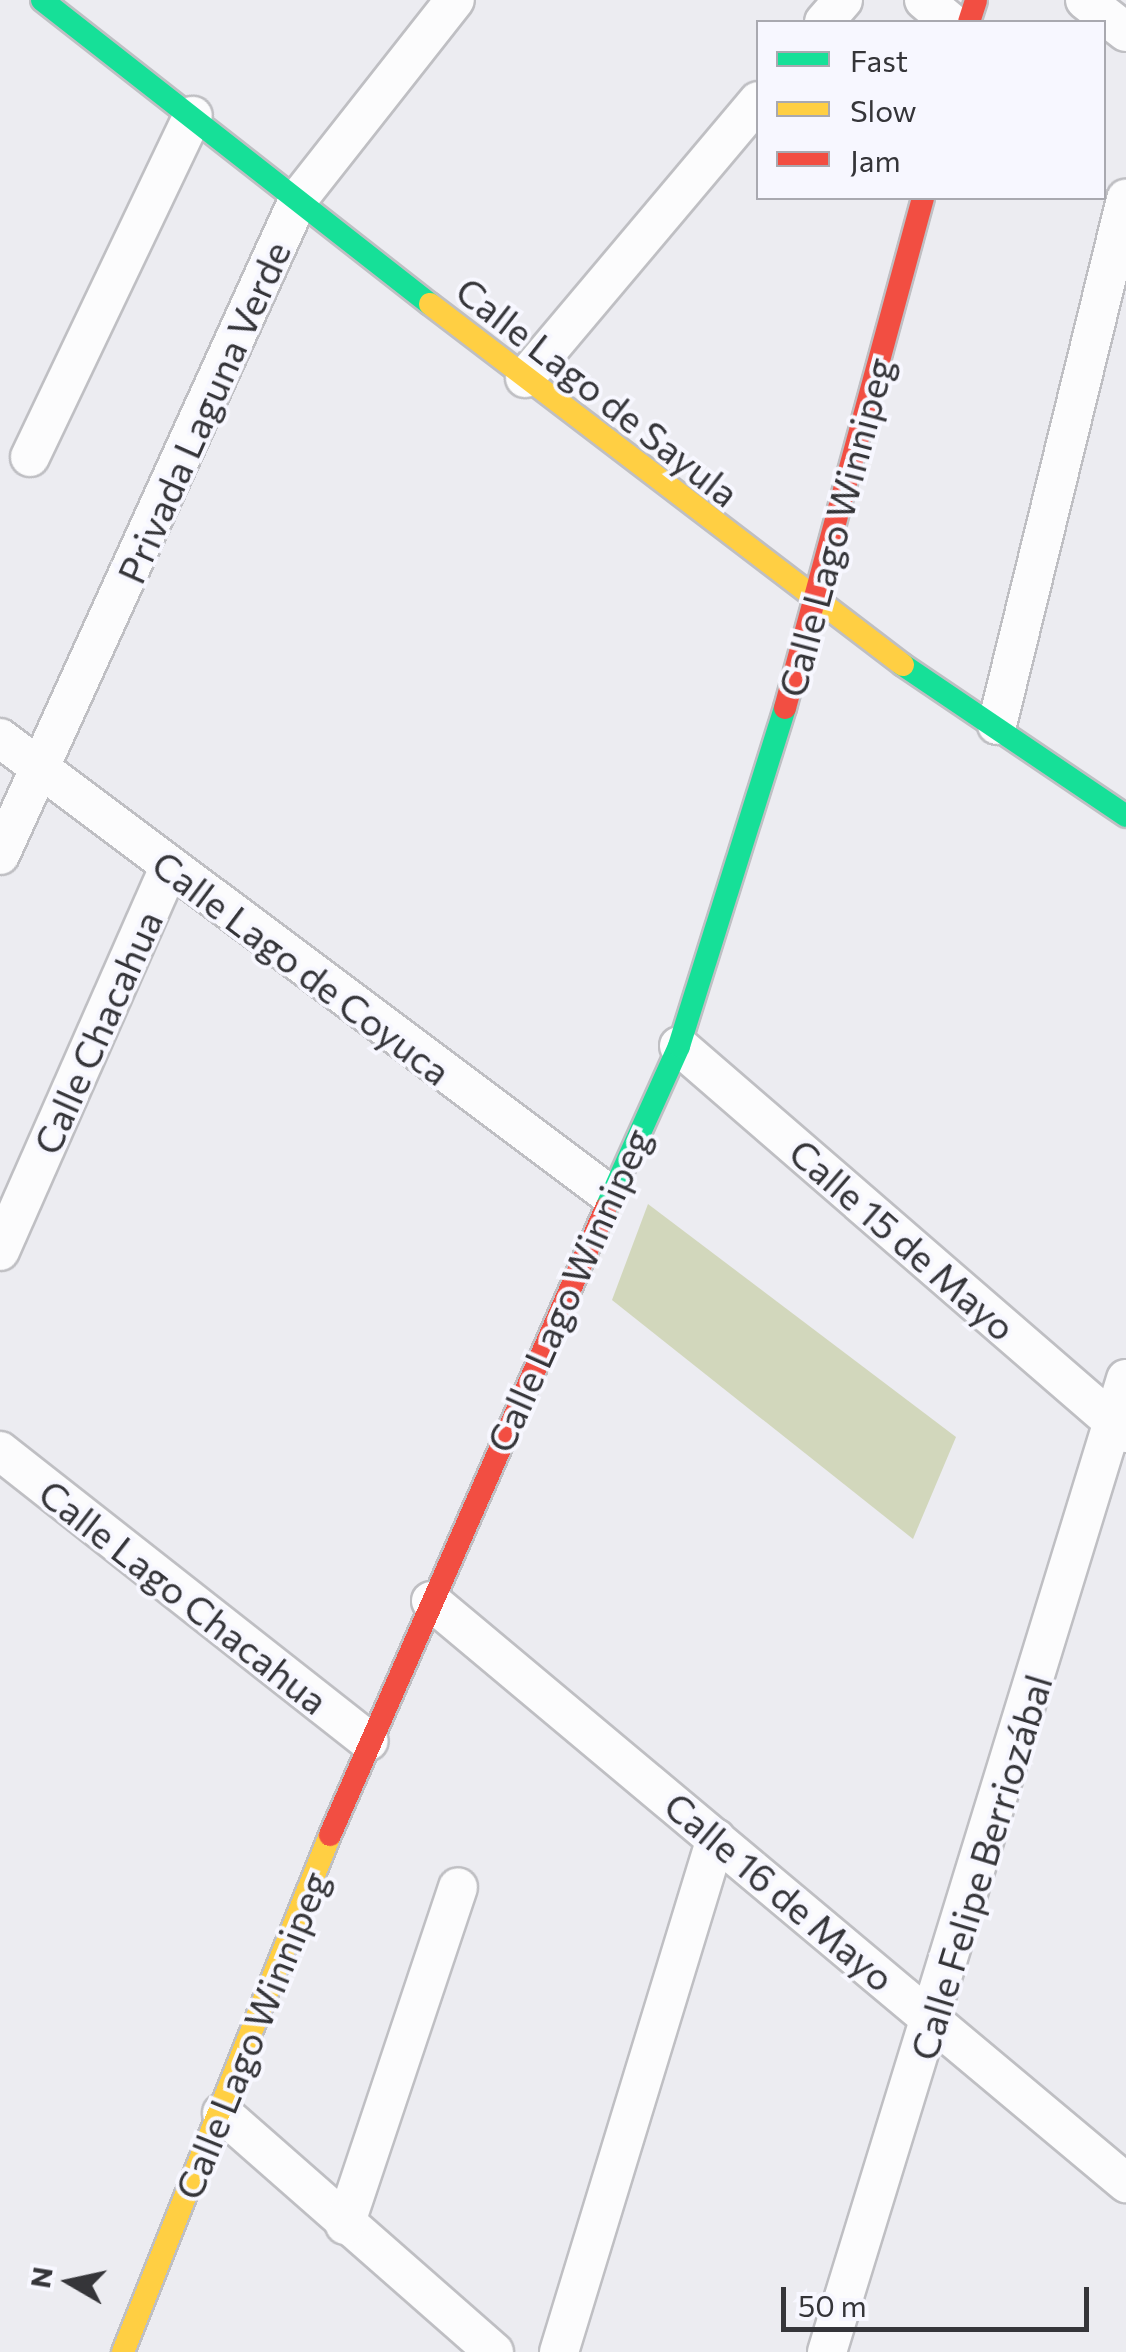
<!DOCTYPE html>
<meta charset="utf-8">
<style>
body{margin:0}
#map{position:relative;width:1126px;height:2352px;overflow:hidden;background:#ececf1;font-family:Commissioner,sans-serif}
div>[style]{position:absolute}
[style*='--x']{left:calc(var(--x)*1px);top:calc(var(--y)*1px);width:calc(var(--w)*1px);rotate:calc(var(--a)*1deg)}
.green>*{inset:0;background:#d2d7bc}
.roads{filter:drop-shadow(2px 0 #bfbfc3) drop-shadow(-2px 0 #bfbfc3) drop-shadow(0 2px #bfbfc3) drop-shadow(0 -2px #bfbfc3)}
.street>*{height:38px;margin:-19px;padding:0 19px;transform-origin:19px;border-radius:19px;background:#fcfcfd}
.fast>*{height:22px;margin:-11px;padding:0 11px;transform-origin:11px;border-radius:11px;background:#16e098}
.slow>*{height:22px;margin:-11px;padding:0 11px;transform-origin:11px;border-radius:11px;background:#ffcf43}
.jam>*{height:22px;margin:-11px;padding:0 11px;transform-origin:11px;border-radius:11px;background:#f24e42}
span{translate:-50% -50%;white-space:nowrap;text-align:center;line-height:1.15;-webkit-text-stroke:8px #f7f7ff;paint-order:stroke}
.street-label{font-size:38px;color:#353539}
.legend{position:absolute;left:756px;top:20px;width:350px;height:180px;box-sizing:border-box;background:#f7f7ff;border:2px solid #a9a9b0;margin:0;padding:12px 18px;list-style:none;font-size:30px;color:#353539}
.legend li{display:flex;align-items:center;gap:20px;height:50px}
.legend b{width:50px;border:2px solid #a9a9b0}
.north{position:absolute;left:20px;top:2232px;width:100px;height:100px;-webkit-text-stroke:8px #f7f7ff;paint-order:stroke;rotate:279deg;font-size:28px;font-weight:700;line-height:40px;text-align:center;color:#353539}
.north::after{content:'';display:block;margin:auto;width:35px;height:45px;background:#353539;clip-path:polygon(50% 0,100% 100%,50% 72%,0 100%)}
.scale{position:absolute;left:781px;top:2287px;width:308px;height:45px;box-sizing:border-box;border:5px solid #353539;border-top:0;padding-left:12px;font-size:30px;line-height:35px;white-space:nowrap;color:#353539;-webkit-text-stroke:8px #f7f7ff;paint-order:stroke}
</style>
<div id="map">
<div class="green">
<i style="clip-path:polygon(648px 1204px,956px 1437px,913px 1539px,612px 1300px)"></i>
</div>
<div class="roads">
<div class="street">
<i style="--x:924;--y:0;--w:34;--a:40"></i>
<i style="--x:1085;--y:0;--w:52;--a:38"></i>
<i style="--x:824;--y:22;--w:29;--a:-49"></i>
<i style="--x:525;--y:378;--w:362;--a:-49.9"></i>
<i style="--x:30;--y:457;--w:378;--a:-64.5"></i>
<i style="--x:997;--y:725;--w:542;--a:-76.22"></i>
<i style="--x:0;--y:738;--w:759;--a:36.85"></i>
<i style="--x:0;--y:855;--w:722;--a:-65.53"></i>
<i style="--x:299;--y:198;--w:252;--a:-51.8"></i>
<i style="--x:679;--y:1046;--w:591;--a:40.89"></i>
<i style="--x:0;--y:1251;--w:419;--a:-66.2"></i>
<i style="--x:0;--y:1451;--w:469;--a:38.2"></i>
<i style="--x:431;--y:1601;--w:907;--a:39.94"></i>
<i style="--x:222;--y:2113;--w:362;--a:41.3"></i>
<i style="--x:345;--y:2225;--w:356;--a:-71.5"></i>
<i style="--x:559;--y:2352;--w:537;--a:-73.01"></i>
<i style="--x:827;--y:2352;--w:1018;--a:-72.92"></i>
</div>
<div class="fast">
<i style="--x:42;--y:0;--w:493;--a:38.1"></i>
<i style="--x:903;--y:665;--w:269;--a:34.1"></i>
<i style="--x:606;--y:1208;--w:178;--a:-65.7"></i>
<i style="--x:679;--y:1046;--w:354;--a:-72.6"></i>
</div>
<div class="slow">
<i style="--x:430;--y:304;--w:595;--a:37.35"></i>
<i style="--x:123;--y:2352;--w:557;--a:-68.18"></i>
</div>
<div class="jam">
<i style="--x:969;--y:22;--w:23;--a:-72"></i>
<i style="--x:785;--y:708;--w:528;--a:-74.86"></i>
<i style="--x:330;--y:1835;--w:685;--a:-66.24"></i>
</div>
</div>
<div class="street-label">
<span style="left:598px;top:391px;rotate:38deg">Calle Lago de Sayula</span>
<span style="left:203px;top:412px;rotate:-66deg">Privada Laguna Verde</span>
<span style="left:835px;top:527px;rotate:-75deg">Calle Lago Winnipeg</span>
<span style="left:302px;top:967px;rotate:37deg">Calle Lago de Coyuca</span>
<span style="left:97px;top:1032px;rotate:-66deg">Calle Chacahua</span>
<span style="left:903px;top:1239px;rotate:41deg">Calle 15 de Mayo</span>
<span style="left:568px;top:1290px;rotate:-66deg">Calle Lago Winnipeg</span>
<span style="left:184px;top:1596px;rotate:38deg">Calle Lago Chacahua</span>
<span style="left:980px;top:1867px;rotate:-73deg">Calle Felipe Berriozábal</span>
<span style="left:780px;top:1891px;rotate:40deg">Calle 16 de Mayo</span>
<span style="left:251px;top:2035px;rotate:-68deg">Calle Lago Winnipeg</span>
</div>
<ul class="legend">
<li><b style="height:12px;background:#16e098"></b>Fast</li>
<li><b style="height:12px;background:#ffcf43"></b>Slow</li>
<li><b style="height:12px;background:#f24e42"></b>Jam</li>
</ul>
<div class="north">N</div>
<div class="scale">50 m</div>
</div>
